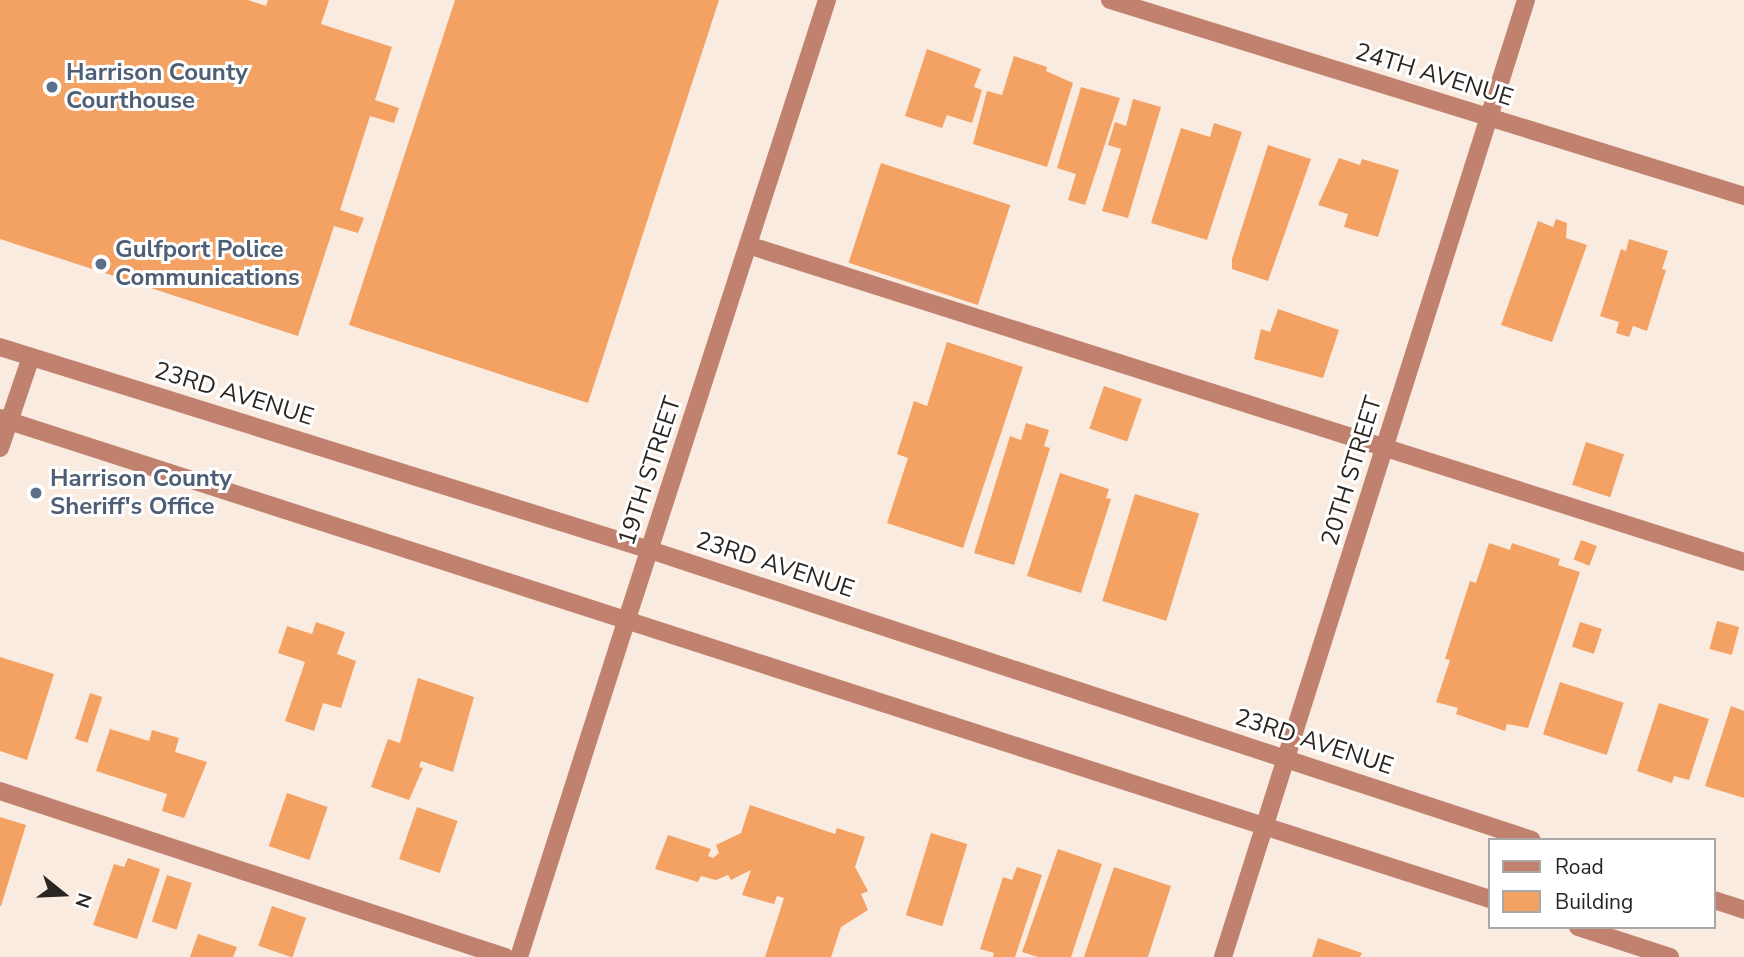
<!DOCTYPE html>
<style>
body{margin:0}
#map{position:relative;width:1744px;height:957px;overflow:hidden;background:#faebe1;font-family:"Nunito Sans",sans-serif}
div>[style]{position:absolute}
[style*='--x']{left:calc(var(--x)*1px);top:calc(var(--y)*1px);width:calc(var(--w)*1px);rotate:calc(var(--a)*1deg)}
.building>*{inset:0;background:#f4a264;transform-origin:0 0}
.service>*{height:18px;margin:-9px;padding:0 9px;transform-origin:9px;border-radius:9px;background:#c0816e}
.minor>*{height:18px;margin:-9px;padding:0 9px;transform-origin:9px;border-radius:9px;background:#c0816e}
.tertiary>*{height:18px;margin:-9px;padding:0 9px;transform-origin:9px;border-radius:9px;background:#c0816e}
.dots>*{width:19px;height:19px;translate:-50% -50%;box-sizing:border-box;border:4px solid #fff;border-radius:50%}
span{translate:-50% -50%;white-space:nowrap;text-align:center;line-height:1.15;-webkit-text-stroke:6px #fff;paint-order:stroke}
.service-label{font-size:24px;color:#4e5e75;font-weight:700}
.left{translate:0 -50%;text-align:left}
.street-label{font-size:24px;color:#2a2521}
.legend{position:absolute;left:1488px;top:838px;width:228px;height:91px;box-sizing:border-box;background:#fff;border:2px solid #aaa8a6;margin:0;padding:9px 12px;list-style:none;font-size:21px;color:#2a2521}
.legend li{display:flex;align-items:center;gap:14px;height:35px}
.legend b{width:35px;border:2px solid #aaa8a6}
.north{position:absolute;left:28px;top:859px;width:70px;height:70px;-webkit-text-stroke:5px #fff;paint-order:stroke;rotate:108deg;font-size:19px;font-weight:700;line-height:28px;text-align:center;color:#2a2521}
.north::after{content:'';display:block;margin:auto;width:24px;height:32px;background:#2a2521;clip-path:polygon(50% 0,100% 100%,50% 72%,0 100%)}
</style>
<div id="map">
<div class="building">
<i style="clip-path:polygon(0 0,248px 0,266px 6px,268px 0,329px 0,321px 24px,392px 47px,375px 100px,399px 108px,394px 123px,370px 116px,340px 210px,364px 218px,358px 233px,334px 226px,298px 336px,0 239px)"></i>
<i style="clip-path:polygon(455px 0,719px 0,588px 403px,349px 325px)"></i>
<i style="clip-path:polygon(927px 49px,981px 69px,974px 87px,982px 90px,972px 123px,947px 115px,942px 128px,905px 116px)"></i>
<i style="clip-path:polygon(1014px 56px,1047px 67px,1046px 71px,1073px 83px,1047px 167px,973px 144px,987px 91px,1002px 95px)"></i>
<i style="clip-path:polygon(1081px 87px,1120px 98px,1085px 205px,1068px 200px,1076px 174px,1057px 168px)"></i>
<i style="clip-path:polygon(1133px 99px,1161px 107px,1128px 218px,1102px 211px,1121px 149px,1108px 145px,1115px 122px,1126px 126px)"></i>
<i style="clip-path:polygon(1214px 123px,1242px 132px,1207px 240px,1151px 223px,1181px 128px,1210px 137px)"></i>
<i style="clip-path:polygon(1268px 145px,1311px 159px,1268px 281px,1232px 269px,1232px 259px)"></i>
<i style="clip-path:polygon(1339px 158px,1360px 165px,1362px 159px,1399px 170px,1378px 237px,1344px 227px,1348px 214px,1318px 205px)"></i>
<i style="left:881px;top:163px;width:136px;height:105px;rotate:18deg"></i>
<i style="clip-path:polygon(1556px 219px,1567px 223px,1566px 238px,1587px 245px,1552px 342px,1501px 325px,1538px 221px,1553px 227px)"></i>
<i style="clip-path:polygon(1629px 239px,1668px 251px,1662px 269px,1666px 270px,1647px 331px,1633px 326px,1629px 337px,1616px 333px,1619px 322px,1600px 316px,1621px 249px,1626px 251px)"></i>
<i style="clip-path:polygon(1278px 309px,1339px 330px,1323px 378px,1254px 359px,1261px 329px,1270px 332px)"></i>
<i style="clip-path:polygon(947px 342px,1023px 367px,963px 548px,887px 523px,908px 458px,897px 454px,914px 401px,927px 406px)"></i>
<i style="left:1104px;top:386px;width:40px;height:45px;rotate:19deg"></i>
<i style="clip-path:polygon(1026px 423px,1049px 430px,1044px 446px,1050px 448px,1014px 565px,974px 553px,1010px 436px,1021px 440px)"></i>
<i style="left:1586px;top:442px;width:40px;height:45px;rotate:18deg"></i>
<i style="clip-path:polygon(1060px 473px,1109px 489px,1106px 498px,1111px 499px,1081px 593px,1027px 576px)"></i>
<i style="left:1135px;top:494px;width:67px;height:112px;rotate:17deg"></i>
<i style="left:1581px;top:540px;width:17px;height:21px;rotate:21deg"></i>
<i style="clip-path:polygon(1489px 543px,1510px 550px,1512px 543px,1560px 559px,1558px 565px,1580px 572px,1528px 728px,1507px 724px,1505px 731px,1456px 714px,1458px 708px,1436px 702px,1450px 660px,1445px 659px,1470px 581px,1476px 583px)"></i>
<i style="left:1717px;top:621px;width:23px;height:29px;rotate:15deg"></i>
<i style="clip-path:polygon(316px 622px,345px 632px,337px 654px,356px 661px,341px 708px,323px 703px,314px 731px,285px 721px,305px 662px,278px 653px,287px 626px,312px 634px)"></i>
<i style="left:1580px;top:622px;width:23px;height:26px;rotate:18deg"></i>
<i style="clip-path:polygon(0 657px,54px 674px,27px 760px,0 751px)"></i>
<i style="clip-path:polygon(418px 678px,474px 697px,453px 772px,421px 761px,419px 767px,423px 768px,409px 800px,371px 787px,388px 739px,400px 743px)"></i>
<i style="left:1560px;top:682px;width:67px;height:55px;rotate:18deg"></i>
<i style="left:90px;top:693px;width:13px;height:48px;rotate:18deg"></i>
<i style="clip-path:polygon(1659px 703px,1709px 719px,1689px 780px,1674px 776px,1672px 783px,1637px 771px)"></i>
<i style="clip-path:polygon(1731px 706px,1744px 711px,1744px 798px,1705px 786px)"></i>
<i style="clip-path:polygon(110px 729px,149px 741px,152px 730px,179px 738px,175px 752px,207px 762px,184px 818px,162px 811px,167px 794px,96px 771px)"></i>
<i style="left:287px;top:793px;width:43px;height:56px;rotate:19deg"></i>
<i style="clip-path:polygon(750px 805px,835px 834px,837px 828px,865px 837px,855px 867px,868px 891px,861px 894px,868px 910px,841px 927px,831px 957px,765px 957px,784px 898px,777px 896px,774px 904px,742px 895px,751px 870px,731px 880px,728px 875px,716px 880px,701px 876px,698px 882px,655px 869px,668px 835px,711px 849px,708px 856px,713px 858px,719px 853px,716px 845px,741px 833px)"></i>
<i style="left:417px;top:807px;width:43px;height:55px;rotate:19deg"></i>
<i style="clip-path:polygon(0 817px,26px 825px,1px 906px,0 906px)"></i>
<i style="left:931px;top:833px;width:38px;height:86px;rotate:17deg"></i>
<i style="clip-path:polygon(1058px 849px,1102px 864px,1071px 957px,1038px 957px,1022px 952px)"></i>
<i style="clip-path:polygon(128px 858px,160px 869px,137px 939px,93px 925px,114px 864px,124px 867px)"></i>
<i style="clip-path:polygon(1017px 867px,1042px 875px,1015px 957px,993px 957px,994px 953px,980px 949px,1003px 877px,1012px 880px)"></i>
<i style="clip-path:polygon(1114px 867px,1171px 886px,1148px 957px,1084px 957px)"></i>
<i style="left:167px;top:875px;width:26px;height:49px;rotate:18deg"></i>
<i style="left:272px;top:906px;width:36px;height:42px;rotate:19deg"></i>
<i style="clip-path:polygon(198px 934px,237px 947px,233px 957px,190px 957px)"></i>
<i style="clip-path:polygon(1318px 938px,1362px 953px,1360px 957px,1312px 957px)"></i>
</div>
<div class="service">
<i style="--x:748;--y:245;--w:1045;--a:17.65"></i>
<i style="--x:0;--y:791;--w:532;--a:18.2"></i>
</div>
<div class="minor">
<i style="--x:1110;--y:0;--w:664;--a:17.18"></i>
<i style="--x:0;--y:448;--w:96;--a:-71.2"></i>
<i style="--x:519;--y:957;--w:352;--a:-72.3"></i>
<i style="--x:1223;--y:957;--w:1004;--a:-72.43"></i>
</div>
<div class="tertiary">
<i style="--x:0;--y:347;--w:681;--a:17.34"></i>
<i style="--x:650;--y:550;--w:928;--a:18.2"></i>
<i style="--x:0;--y:418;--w:1566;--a:17.89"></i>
<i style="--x:626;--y:622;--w:654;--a:-72.09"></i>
<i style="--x:1714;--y:900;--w:32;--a:18"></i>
<i style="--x:1578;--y:927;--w:97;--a:18.1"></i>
</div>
<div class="dots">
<i style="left:52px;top:87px;background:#5c6f8a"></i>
<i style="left:101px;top:264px;background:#5c6f8a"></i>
<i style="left:36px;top:493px;background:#5c6f8a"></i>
</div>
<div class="service-label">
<span class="left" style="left:66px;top:87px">Harrison County<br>Courthouse</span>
<span class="left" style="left:115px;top:264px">Gulfport Police<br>Communications</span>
<span class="left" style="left:50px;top:493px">Harrison County<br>Sheriff's Office</span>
</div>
<div class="street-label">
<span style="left:1434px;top:75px;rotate:17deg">24TH AVENUE</span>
<span style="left:234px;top:394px;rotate:17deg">23RD AVENUE</span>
<span style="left:650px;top:471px;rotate:-72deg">19TH STREET</span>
<span style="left:1352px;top:471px;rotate:-73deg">20TH STREET</span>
<span style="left:775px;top:565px;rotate:18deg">23RD AVENUE</span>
<span style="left:1314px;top:742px;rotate:18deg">23RD AVENUE</span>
</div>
<ul class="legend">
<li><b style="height:9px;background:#c0816e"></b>Road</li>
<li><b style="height:19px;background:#f4a264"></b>Building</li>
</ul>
<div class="north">N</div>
</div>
